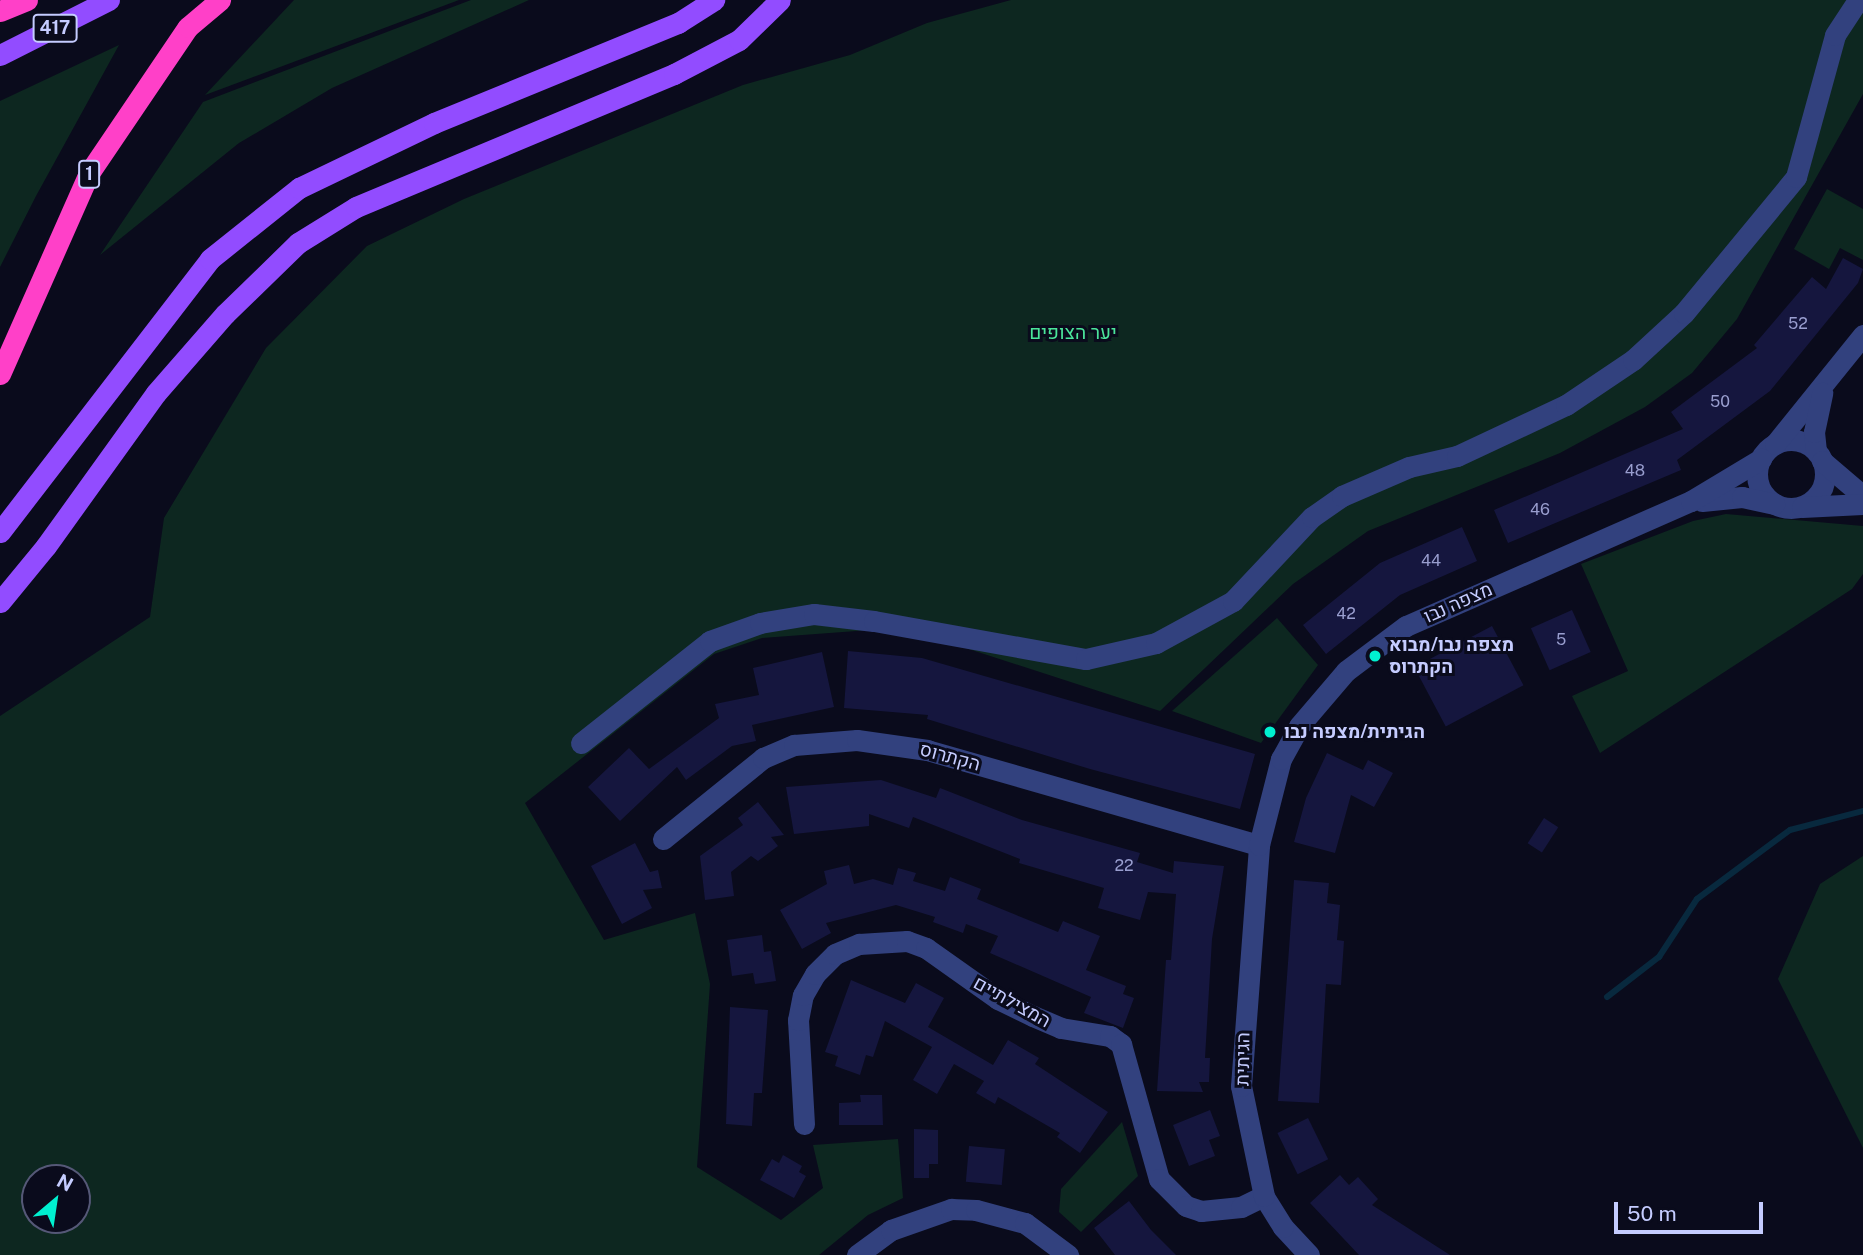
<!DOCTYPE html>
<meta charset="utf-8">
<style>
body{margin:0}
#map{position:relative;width:1863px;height:1255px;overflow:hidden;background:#0a0b1c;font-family:"Public Sans",Heebo,sans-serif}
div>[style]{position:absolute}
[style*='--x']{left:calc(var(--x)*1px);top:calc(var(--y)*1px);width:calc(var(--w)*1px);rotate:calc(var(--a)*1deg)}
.green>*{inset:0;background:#0d2720}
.stream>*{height:6px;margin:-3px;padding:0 3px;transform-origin:3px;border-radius:3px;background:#08293e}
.building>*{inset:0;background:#15163e;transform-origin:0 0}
.minor>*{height:21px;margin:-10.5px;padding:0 10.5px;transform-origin:10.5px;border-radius:10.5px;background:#32417e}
.minor>.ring{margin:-10.5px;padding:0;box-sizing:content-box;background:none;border:21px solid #32417e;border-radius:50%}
.major>*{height:21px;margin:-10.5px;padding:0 10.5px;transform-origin:10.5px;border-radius:10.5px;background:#924cff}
.highway>*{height:21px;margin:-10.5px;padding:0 10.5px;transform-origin:10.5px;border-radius:10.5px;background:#ff40c8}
.dots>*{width:19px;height:19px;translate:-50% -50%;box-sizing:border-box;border:4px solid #0a0b1c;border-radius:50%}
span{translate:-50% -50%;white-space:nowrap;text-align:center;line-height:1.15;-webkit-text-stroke:6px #0a0b1c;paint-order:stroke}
.number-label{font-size:16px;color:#999ecf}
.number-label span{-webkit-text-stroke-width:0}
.shield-label span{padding:2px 5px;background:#0a0b1c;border:2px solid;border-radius:5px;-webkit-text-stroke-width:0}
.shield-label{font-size:18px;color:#c5ccff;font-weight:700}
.park-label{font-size:19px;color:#4be59b}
.street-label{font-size:19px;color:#c5ccff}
.poi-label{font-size:19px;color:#c5ccff;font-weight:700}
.left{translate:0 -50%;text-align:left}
.north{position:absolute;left:21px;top:1164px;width:70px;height:70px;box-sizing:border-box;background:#0a0b1c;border:2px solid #555877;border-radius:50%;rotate:29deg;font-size:19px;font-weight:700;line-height:28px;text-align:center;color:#c5ccff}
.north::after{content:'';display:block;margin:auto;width:24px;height:32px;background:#00f0d0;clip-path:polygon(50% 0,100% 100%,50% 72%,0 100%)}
.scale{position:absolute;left:1614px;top:1202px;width:149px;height:32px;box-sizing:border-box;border:4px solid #c5ccff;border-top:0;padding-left:9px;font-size:21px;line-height:24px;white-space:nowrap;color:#c5ccff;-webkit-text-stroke:5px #0a0b1c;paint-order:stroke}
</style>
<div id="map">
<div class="green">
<i style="clip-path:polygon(294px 0,459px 0,205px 95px)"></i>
<i style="clip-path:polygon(471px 0,529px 0,332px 88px,239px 143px,100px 255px,203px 102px)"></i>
<i style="clip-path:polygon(evenodd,1011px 0,1863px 0,1863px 94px,1737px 319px,1692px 373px,1645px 407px,1560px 453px,1368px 531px,1293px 584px,1160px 711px,944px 641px,870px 630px,762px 638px,714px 654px,525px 803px,604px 940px,695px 913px,710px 984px,697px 1167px,781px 1220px,823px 1188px,813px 1145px,898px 1139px,903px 1198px,868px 1215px,819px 1255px,0 1255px,0 716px,150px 617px,164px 518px,266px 348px,367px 246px,464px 199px,743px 85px,850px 55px,927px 23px,1011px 0,35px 1178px,77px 1178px,77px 1220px,35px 1220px,35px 1178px)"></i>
<i style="clip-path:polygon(119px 45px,36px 196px,0 267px,0 101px)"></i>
<i style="clip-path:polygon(1827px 189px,1863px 209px,1863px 260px,1840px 248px,1829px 269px,1794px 249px)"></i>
<i style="clip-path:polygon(1726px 514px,1863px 526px,1863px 574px,1852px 589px,1600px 753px,1572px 696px,1628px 671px,1581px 564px,1693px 521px)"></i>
<i style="clip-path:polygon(1277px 618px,1318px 665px,1261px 743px,1172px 711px)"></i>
<i style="clip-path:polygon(1863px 856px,1863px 1148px,1778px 979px,1820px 884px)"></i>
<i style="clip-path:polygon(1122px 1122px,1138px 1176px,1081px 1232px,1059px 1212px,1061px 1189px)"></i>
</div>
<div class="stream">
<i style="--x:1607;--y:997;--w:66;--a:-37.6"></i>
<i style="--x:1659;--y:957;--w:69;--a:-56.8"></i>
<i style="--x:1697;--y:899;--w:116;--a:-36.6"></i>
<i style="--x:1790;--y:830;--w:75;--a:-14.6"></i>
</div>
<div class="building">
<i style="clip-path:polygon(1843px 258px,1863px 269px,1858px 283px,1770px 391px,1677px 460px,1681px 470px,1508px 543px,1494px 510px,1683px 429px,1671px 412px,1757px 348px,1754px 345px,1812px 277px,1826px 289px)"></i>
<i style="clip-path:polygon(1462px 527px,1477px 561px,1400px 595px,1326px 654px,1303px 625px,1380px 563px)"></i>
<i style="left:1572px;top:610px;width:46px;height:45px;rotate:66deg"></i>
<i style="left:1492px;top:626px;width:67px;height:88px;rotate:62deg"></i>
<i style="clip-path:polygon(848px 651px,922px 658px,1255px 754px,1240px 809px,1090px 769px,927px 719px,928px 715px,844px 708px)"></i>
<i style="clip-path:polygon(822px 652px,834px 707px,752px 725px,756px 741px,732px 746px,686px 780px,677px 767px,620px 821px,588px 787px,629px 748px,649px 769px,719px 718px,715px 704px,759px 695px,753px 668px)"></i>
<i style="clip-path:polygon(1327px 753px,1363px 770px,1368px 760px,1393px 773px,1374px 807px,1351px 795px,1335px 853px,1294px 842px,1306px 798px)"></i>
<i style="clip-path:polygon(881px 780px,936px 798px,940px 788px,1022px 820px,1140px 853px,1137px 862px,1173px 873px,1174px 861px,1224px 866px,1212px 939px,1205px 1058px,1210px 1058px,1209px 1082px,1199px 1082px,1203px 1092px,1157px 1091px,1166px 960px,1171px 960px,1176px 894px,1148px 892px,1140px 920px,1098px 908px,1104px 888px,1019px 863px,1020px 859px,913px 817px,909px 828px,869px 814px,869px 826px,794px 834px,786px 787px)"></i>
<i style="clip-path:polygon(758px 802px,784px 835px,771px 837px,778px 846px,758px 861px,751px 856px,731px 872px,734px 896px,705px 900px,700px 856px,743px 825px,738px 818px)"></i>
<i style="left:1544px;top:818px;width:17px;height:30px;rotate:33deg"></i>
<i style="clip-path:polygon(635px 843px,650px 872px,658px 870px,662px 888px,643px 890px,652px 908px,622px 924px,591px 866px)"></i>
<i style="clip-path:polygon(849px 865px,854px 884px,873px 879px,893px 885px,898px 868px,916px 873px,913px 881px,945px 891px,950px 877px,981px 889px,977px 899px,1058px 932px,1063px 921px,1100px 936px,1086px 970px,1126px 986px,1123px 994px,1134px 998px,1123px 1028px,1084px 1013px,1091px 997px,990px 953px,998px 936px,966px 924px,963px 933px,933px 922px,935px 917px,896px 905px,826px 923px,831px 933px,802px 949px,780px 910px,827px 884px,824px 871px)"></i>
<i style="clip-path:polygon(1294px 880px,1329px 883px,1327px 903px,1340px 905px,1337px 940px,1344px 941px,1341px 985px,1326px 984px,1319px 1103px,1278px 1101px)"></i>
<i style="clip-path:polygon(762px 935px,764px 952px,771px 951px,776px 981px,755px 984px,753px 973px,732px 976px,727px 940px)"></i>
<i style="clip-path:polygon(851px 980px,905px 1003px,916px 983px,944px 998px,928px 1027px,993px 1065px,1008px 1040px,1039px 1058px,1035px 1064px,1108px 1112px,1080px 1153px,1057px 1137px,1060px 1133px,998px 1097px,995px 1104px,976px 1093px,984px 1081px,954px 1064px,937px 1094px,913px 1080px,932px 1047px,885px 1021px,873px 1057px,866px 1055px,860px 1075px,835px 1066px,838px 1056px,825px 1052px)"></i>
<i style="clip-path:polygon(730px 1007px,768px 1010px,762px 1093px,754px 1093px,752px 1126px,726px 1124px)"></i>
<i style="clip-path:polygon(860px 1095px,882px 1095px,883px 1125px,839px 1125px,839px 1103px,861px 1102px)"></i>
<i style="clip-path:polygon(1210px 1110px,1220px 1136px,1209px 1140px,1215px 1156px,1189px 1166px,1173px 1125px)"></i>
<i style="left:1308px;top:1118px;width:46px;height:34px;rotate:64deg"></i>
<i style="clip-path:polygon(914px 1129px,938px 1130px,938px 1164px,929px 1164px,929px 1178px,914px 1178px)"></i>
<i style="left:969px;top:1146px;width:36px;height:36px;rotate:5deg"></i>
<i style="clip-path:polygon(783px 1155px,802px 1166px,799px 1172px,806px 1176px,794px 1198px,760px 1180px,772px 1159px,779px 1163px)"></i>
<i style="clip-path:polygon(1340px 1175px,1349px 1185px,1358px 1177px,1378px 1199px,1372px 1205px,1450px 1255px,1359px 1255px,1310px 1203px)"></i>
<i style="clip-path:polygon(1129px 1201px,1151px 1230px,1176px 1255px,1115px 1255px,1094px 1228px)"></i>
</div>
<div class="minor">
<i class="ring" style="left:1757px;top:440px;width:47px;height:47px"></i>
<i style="--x:1775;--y:444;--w:140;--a:-51.1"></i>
<i style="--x:1816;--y:451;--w:19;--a:-96"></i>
<i style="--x:1814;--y:432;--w:40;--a:-78"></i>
<i style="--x:1822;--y:461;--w:54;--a:40.5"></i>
<i style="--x:1702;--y:501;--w:40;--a:-5.7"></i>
<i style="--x:1742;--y:497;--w:33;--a:12"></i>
<i style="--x:1802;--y:507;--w:61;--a:-2.8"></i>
<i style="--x:581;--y:743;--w:164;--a:-38.3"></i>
<i style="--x:710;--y:641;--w:53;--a:-19.8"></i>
<i style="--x:760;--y:623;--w:55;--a:-9.5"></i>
<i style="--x:814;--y:614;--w:60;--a:6.7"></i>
<i style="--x:874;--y:621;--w:215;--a:10.2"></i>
<i style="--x:1086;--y:659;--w:72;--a:-12.9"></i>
<i style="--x:1156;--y:643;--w:88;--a:-28.6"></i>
<i style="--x:1233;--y:601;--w:115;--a:-46.8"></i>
<i style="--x:1312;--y:517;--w:37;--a:-35"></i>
<i style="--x:1342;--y:496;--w:73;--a:-23.4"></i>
<i style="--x:1409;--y:467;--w:49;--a:-12.9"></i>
<i style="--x:1457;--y:456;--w:120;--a:-25.1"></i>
<i style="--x:1566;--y:405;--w:81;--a:-33.9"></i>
<i style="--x:1633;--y:360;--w:69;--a:-42.7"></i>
<i style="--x:1684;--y:313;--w:176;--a:-50.5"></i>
<i style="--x:1796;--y:177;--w:147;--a:-74.6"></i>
<i style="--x:1835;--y:35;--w:42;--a:-56.7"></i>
<i style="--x:663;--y:839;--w:129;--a:-39"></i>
<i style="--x:763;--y:758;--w:34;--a:-23"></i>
<i style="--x:794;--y:745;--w:63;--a:-4.5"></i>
<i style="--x:857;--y:740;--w:71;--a:8.1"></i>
<i style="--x:927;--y:750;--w:345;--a:16"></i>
<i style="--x:804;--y:1124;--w:104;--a:-93.3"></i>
<i style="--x:798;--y:1020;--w:25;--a:-79"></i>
<i style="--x:803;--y:995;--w:24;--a:-60"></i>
<i style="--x:815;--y:974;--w:28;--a:-45"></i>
<i style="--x:835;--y:954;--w:26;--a:-23"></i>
<i style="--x:859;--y:944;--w:48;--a:-3.6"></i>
<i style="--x:907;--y:941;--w:20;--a:20"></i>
<i style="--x:926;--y:948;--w:88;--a:35.3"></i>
<i style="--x:998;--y:999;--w:39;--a:26"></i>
<i style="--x:1033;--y:1016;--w:30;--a:23"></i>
<i style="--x:1061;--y:1028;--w:50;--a:9.3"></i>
<i style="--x:1110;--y:1036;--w:14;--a:36"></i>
<i style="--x:1121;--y:1044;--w:140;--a:74.3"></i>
<i style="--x:1159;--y:1179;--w:38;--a:45"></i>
<i style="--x:1186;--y:1206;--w:16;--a:18"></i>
<i style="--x:1201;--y:1211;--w:40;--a:-5.7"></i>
<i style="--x:1241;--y:1207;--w:25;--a:-26"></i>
<i style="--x:857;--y:1255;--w:42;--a:-36.3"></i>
<i style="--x:891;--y:1230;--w:64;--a:-19.3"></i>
<i style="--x:951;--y:1209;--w:25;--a:2"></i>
<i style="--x:976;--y:1210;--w:51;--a:14.9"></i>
<i style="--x:1025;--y:1223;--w:54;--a:36.7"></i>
<i style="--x:1309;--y:1255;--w:38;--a:-133"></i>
<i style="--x:1283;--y:1227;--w:36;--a:-122"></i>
<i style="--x:1264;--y:1196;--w:112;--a:-101.8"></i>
<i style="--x:1241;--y:1086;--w:242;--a:-85.7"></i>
<i style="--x:1259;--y:845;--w:89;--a:-75.7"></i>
<i style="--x:1281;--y:759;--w:38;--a:-61"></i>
<i style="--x:1299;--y:726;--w:72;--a:-49.5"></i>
<i style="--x:1346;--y:671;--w:75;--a:-36.9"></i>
<i style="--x:1406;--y:626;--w:311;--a:-23.7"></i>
<i style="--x:1691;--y:501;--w:82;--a:-31"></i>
</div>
<div class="major">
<i style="--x:0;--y:55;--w:122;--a:-26.8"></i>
<i style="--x:0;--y:532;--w:344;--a:-52.4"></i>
<i style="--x:210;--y:259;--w:114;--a:-38.6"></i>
<i style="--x:299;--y:188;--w:150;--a:-25.7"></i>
<i style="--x:434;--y:123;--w:264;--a:-22.3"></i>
<i style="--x:678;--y:23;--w:43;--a:-32.6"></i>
<i style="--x:0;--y:602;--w:72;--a:-50.6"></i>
<i style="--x:46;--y:546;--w:188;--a:-54.3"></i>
<i style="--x:156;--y:393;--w:105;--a:-48.9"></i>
<i style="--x:225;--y:314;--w:102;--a:-44.2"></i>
<i style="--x:298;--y:243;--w:68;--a:-31.8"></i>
<i style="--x:356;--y:207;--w:345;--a:-22.7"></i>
<i style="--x:674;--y:74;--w:73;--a:-27.6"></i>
<i style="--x:739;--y:40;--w:57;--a:-44.3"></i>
</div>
<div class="highway">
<i style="--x:0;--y:11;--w:29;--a:-22"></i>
<i style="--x:0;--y:374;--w:220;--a:-66.1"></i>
<i style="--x:89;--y:173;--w:176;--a:-55.9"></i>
<i style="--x:188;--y:27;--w:42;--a:-40.2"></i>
</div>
<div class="dots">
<i style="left:1375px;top:656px;background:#00f0d0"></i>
<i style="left:1270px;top:732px;background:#00f0d0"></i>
</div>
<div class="number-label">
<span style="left:1798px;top:324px">52</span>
<span style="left:1720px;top:402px">50</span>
<span style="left:1635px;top:471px">48</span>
<span style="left:1540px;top:510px">46</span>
<span style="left:1431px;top:561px">44</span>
<span style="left:1346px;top:614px">42</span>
<span style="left:1561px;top:640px">5</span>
<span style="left:1124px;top:866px">22</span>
</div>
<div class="shield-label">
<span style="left:55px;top:28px">417</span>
<span style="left:89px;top:174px">1</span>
</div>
<div class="park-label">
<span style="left:1073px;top:333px">יער הצופים</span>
</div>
<div class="street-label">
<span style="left:1458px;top:603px;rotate:-24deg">מצפה נבו</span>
<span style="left:950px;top:757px;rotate:15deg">הקתרוס</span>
<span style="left:1012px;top:1002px;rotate:29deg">המצילתיים</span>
<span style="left:1243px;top:1059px;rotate:-89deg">הגיתית</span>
</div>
<div class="poi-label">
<span class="left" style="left:1389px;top:656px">מצפה נבו/מבוא<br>הקתרוס</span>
<span class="left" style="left:1284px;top:732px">הגיתית/מצפה נבו</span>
</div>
<div class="north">N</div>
<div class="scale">50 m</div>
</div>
